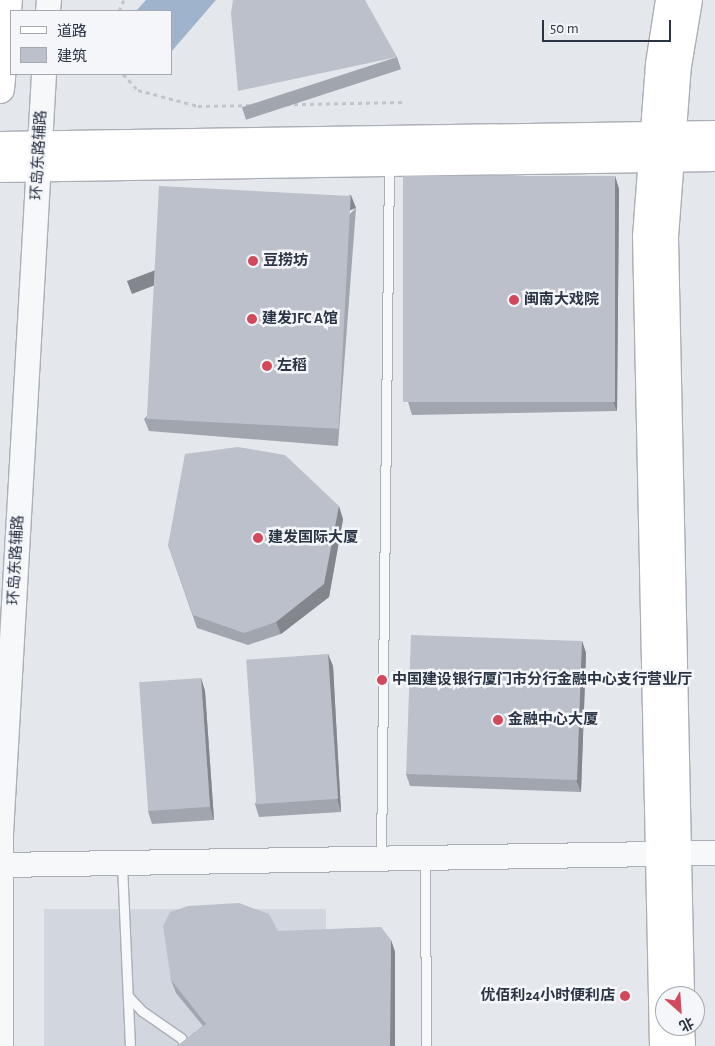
<!DOCTYPE html>
<meta charset="utf-8">
<style>
body{margin:0}
#map{position:relative;width:715px;height:1046px;overflow:hidden;background:#e4e7ec;font-family:"Alegreya Sans","Noto Sans SC",sans-serif}
div>[style]{position:absolute}
[style*='--x']{left:calc(var(--x)*1px);top:calc(var(--y)*1px);width:calc(var(--w)*1px);rotate:calc(var(--a)*1deg)}
.built>*{inset:0;background:#d2d6de;transform-origin:0 0}
.water>*{inset:0;background:#9fb4cc}
.path>*{height:3px;margin-top:-1.5px;transform-origin:0;background:repeating-linear-gradient(90deg,#c2c5cb 0 4px,transparent 0 8px)}
.roads{filter:drop-shadow(1px 0 #a9aeb7) drop-shadow(-1px 0 #a9aeb7) drop-shadow(0 1px #a9aeb7) drop-shadow(0 -1px #a9aeb7)}
.service>*{height:9px;margin:-4.5px;padding:0 4.5px;transform-origin:4.5px;border-radius:4.5px;background:#f7f8fa}
.tertiary>*{height:24px;margin:-12px;padding:0 12px;transform-origin:12px;border-radius:12px;background:#f7f8fa}
.secondary>*{height:26px;margin:-13px;padding:0 13px;transform-origin:13px;border-radius:13px;background:#fff}
.primary>*{height:28px;margin:-14px;padding:0 14px;transform-origin:14px;border-radius:14px;background:#fff}
.wall>*{inset:0;background:#a1a5ae;transform-origin:0 0}
.shaded-wall>*{inset:0;background:#83868d;transform-origin:0 0}
.building>*{inset:0;background:#bbc0ca;transform-origin:0 0}
.dots>*{width:14px;height:14px;translate:-50% -50%;box-sizing:border-box;border:2px solid #f4f6f9;border-radius:50%}
span{translate:-50% -50%;white-space:nowrap;text-align:center;line-height:1.15;-webkit-text-stroke:5px #f4f6f9;paint-order:stroke}
.street-label{font-size:15px;color:#2b3445}
.poi-label{font-size:15px;color:#2b3445;font-weight:700}
.left{translate:0 -50%;text-align:left}
.right{translate:-100% -50%;text-align:right}
.legend{position:absolute;left:10px;top:10px;width:162px;height:65px;box-sizing:border-box;background:#f4f6f9;border:1px solid #a4a8b1;margin:0;padding:6px 9px;list-style:none;font-size:15px;color:#2b3445}
.legend li{display:flex;align-items:center;gap:10px;height:25px}
.legend b{width:25px;border:1px solid #a4a8b1}
.north{position:absolute;left:655px;top:986px;width:50px;height:50px;box-sizing:border-box;background:#f4f6f9;border:1px solid #a4a8b1;border-radius:50%;rotate:154deg;font-size:14px;font-weight:700;line-height:20px;text-align:center;color:#2b3445}
.north::after{content:'';display:block;margin:auto;width:18px;height:22px;background:#d1495b;clip-path:polygon(50% 0,100% 100%,50% 72%,0 100%)}
.scale{position:absolute;left:542px;top:20px;width:129px;height:22px;box-sizing:border-box;border:2px solid #2b3445;border-top:0;padding-left:6px;font-size:15px;line-height:18px;white-space:nowrap;color:#2b3445;-webkit-text-stroke:4px #f4f6f9;paint-order:stroke}
</style>
<div id="map">
<div class="built">
<i style="left:326px;top:909px;width:137px;height:282px;rotate:90deg"></i>
</div>
<div class="water">
<i style="clip-path:polygon(146px 0,216px 0,171px 52px,171px 11px,136px 11px)"></i>
</div>
<div class="path">
<i style="--x:119;--y:11;--w:12;--a:-66"></i>
<i style="--x:123;--y:74;--w:22;--a:47"></i>
<i style="--x:138;--y:90;--w:62;--a:14.9"></i>
<i style="--x:198;--y:106;--w:207;--a:-1.1"></i>
</div>
<div class="roads">
<div class="service">
<i style="--x:381;--y:858;--w:692;--a:-89.34"></i>
<i style="--x:425;--y:859;--w:187;--a:89.7"></i>
<i style="--x:122;--y:864;--w:182;--a:87.5"></i>
<i style="--x:128;--y:996;--w:21;--a:47"></i>
<i style="--x:142;--y:1011;--w:47;--a:34.7"></i>
<i style="--x:181;--y:1038;--w:9;--a:63"></i>
</div>
<div class="tertiary">
<i style="--x:48;--y:11;--w:11;--a:-85"></i>
<i style="--x:1;--y:865;--w:714;--a:-0.96"></i>
<i style="--x:1;--y:1046;--w:212;--a:-90"></i>
<i style="--x:1;--y:834;--w:761;--a:-86.76"></i>
</div>
<div class="secondary">
<i style="--x:0;--y:145;--w:715;--a:-0.88"></i>
<i style="--x:0;--y:169;--w:715;--a:-0.88"></i>
<i style="--x:681;--y:996;--w:759;--a:-91.21"></i>
<i style="--x:665;--y:237;--w:171;--a:-85.7"></i>
<i style="--x:678;--y:66;--w:67;--a:-80.5"></i>
<i style="--x:681;--y:1026;--w:20;--a:87"></i>
<i style="--x:663;--y:1046;--w:809;--a:-91.2"></i>
<i style="--x:646;--y:237;--w:173;--a:-85.7"></i>
<i style="--x:659;--y:64;--w:65;--a:-81.1"></i>
</div>
<div class="primary">
<i style="--x:0;--y:89;--w:89;--a:-84.9"></i>
</div>
</div>
<div class="wall">
<i style="left:397px;top:57px;width:13px;height:163px;rotate:72deg"></i>
<i style="clip-path:polygon(615px 176px,619px 189px,617px 411px,412px 415px,408px 402px)"></i>
<i style="clip-path:polygon(356px 208px,338px 446px,149px 431px,144px 419px)"></i>
<i style="clip-path:polygon(343px 519px,329px 597px,281px 634px,248px 645px,197px 628px,168px 545px)"></i>
<i style="clip-path:polygon(582px 641px,586px 653px,581px 792px,410px 786px,406px 774px)"></i>
<i style="clip-path:polygon(328px 654px,333px 666px,341px 812px,259px 817px,255px 804px)"></i>
<i style="clip-path:polygon(201px 678px,205px 691px,214px 820px,152px 824px,148px 811px)"></i>
<i style="clip-path:polygon(278px 931px,391px 940px,395px 952px,395px 1046px,177px 1046px,203px 1026px,176px 993px,171px 980px)"></i>
</div>
<div class="shaded-wall">
<i style="clip-path:polygon(615px 176px,619px 189px,617px 411px,612px 399px)"></i>
<i style="left:351px;top:195px;width:14px;height:240px;rotate:69deg"></i>
<i style="clip-path:polygon(339px 506px,343px 519px,329px 597px,281px 634px,276px 622px)"></i>
<i style="clip-path:polygon(582px 641px,586px 653px,581px 792px,576px 780px)"></i>
<i style="clip-path:polygon(328px 654px,333px 666px,341px 812px,337px 799px)"></i>
<i style="clip-path:polygon(201px 678px,205px 691px,214px 820px,210px 807px)"></i>
<i style="clip-path:polygon(391px 940px,395px 952px,395px 1046px,390px 1046px)"></i>
</div>
<div class="building">
<i style="clip-path:polygon(233px 0,365px 0,397px 57px,238px 91px,231px 13px)"></i>
<i style="left:403px;top:176px;width:212px;height:226px"></i>
<i style="left:159px;top:186px;width:192px;height:233px;rotate:3deg"></i>
<i style="clip-path:polygon(238px 447px,285px 455px,339px 506px,324px 584px,276px 622px,244px 633px,193px 615px,168px 545px,185px 454px)"></i>
<i style="left:411px;top:635px;width:171px;height:139px;rotate:2deg"></i>
<i style="left:328px;top:654px;width:145px;height:82px;rotate:86deg"></i>
<i style="left:201px;top:678px;width:129px;height:62px;rotate:86deg"></i>
<i style="clip-path:polygon(239px 903px,269px 914px,278px 931px,381px 927px,391px 940px,390px 1046px,177px 1046px,206px 1024px,171px 980px,163px 926px,170px 912px,188px 906px)"></i>
</div>
<div class="dots">
<i style="left:253px;top:261px;background:#d1495b"></i>
<i style="left:514px;top:300px;background:#d1495b"></i>
<i style="left:252px;top:319px;background:#d1495b"></i>
<i style="left:267px;top:366px;background:#d1495b"></i>
<i style="left:258px;top:538px;background:#d1495b"></i>
<i style="left:382px;top:680px;background:#d1495b"></i>
<i style="left:498px;top:720px;background:#d1495b"></i>
<i style="left:625px;top:996px;background:#d1495b"></i>
</div>
<div class="street-label">
<span style="left:39px;top:155px;rotate:-87deg">环岛东路辅路</span>
<span style="left:16px;top:560px;rotate:-87deg">环岛东路辅路</span>
</div>
<div class="poi-label">
<span class="left" style="left:263px;top:261px">豆捞坊</span>
<span class="left" style="left:524px;top:300px">闽南大戏院</span>
<span class="left" style="left:262px;top:319px">建发JFC A馆</span>
<span class="left" style="left:277px;top:366px">左稻</span>
<span class="left" style="left:268px;top:538px">建发国际大厦</span>
<span class="left" style="left:392px;top:680px">中国建设银行厦门市分行金融中心支行营业厅</span>
<span class="left" style="left:508px;top:720px">金融中心大厦</span>
<span class="right" style="left:615px;top:996px">优佰利24小时便利店</span>
</div>
<ul class="legend">
<li><b style="height:6px;background:#fff"></b>道路</li>
<li><b style="height:14px;background:#bbc0ca"></b>建筑</li>
</ul>
<div class="north">北</div>
<div class="scale">50 m</div>
</div>
